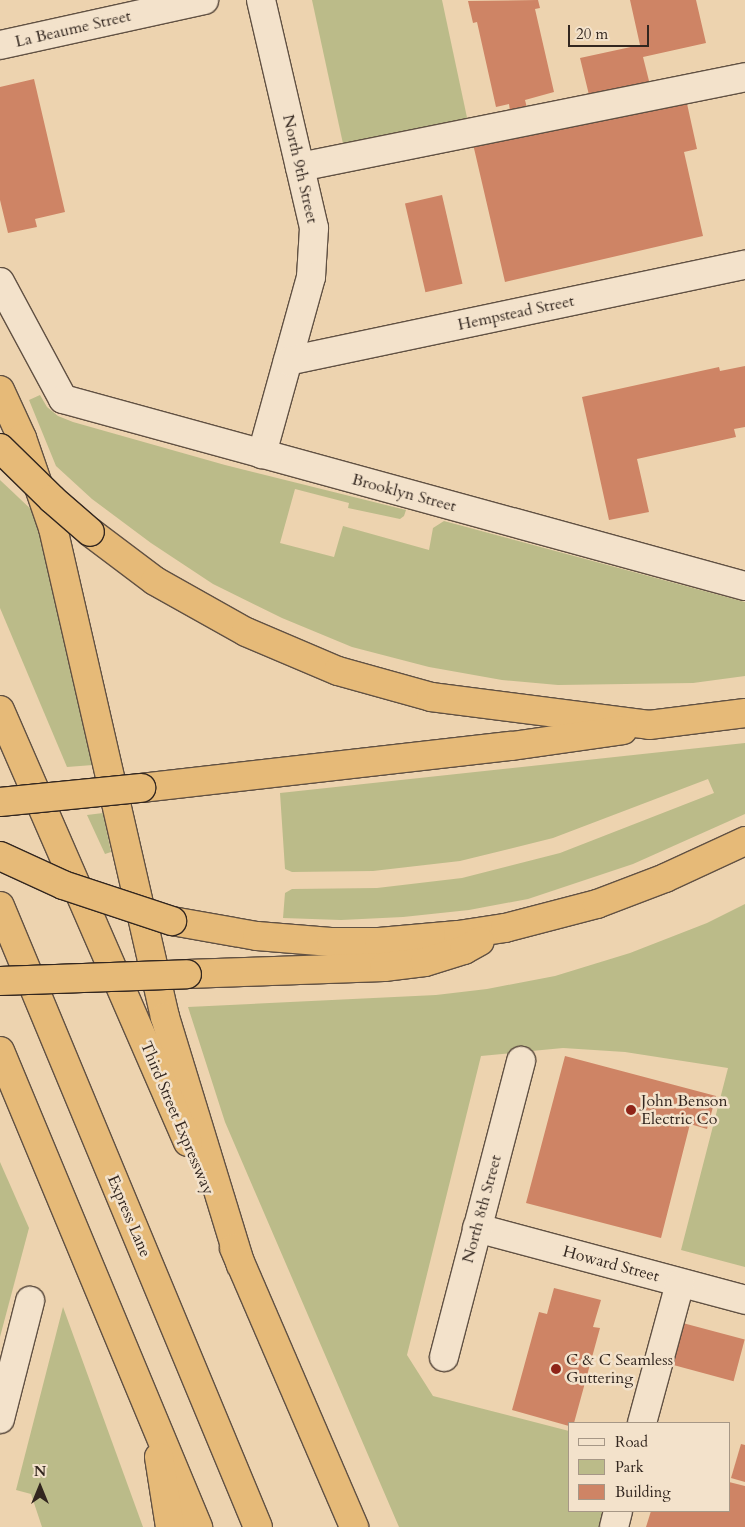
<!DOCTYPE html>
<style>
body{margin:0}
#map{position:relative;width:745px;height:1527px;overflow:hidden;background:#edd3af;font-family:Cardo,serif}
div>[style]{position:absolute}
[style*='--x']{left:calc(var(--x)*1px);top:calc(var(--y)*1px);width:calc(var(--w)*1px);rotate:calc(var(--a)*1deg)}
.green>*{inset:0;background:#bbbb89}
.building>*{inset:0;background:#ce8465;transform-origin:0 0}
.roads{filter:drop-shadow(1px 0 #615143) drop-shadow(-1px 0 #615143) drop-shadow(0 1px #615143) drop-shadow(0 -1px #615143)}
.minor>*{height:28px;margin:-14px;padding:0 14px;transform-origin:14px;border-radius:14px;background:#f3e2cb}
.highway>*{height:28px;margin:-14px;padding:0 14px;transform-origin:14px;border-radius:14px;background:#e6ba78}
.bridges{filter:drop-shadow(1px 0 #32261f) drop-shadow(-1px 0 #32261f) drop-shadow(0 1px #32261f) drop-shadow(0 -1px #32261f)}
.highway-bridge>*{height:28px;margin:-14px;padding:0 14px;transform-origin:14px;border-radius:14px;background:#e6ba78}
.dots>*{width:14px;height:14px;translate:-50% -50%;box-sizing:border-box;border:2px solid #f3e2cb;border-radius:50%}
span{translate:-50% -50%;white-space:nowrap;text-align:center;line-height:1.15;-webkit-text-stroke:5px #f3e2cb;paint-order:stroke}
.street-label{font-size:16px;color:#32261f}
.poi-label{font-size:16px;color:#32261f}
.left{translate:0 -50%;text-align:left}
.legend{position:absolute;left:568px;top:1422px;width:162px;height:90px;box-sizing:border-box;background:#f3e2cb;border:1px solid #a69786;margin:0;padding:6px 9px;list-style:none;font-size:15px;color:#32261f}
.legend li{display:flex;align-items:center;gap:10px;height:25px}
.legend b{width:25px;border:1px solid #a69786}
.north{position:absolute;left:15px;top:1462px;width:50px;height:50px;-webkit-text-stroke:4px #f3e2cb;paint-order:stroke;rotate:0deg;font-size:14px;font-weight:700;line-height:20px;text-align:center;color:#32261f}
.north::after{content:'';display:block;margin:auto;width:18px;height:22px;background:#32261f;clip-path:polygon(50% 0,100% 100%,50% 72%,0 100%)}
.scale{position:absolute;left:568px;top:25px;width:81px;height:22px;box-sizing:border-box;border:2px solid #32261f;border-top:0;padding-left:6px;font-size:15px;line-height:18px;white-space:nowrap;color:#32261f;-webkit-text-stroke:4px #f3e2cb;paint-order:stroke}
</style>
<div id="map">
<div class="green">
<i style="clip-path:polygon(312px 0,442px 0,469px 127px,345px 153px)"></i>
<i style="clip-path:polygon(40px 395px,47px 407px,58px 416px,73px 422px,225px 465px,406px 510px,404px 516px,400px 519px,348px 508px,349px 503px,295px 489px,280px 543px,334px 557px,343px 526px,429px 550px,433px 528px,444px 521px,745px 602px,745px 676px,693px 683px,558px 685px,502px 680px,429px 667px,352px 647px,282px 618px,213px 584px,151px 543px,92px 499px,56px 466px,29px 400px)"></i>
<i style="clip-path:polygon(0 480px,35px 513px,93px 765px,67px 767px,0 608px)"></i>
<i style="clip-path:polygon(745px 743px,745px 814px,633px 864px,528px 899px,469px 910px,403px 917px,341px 920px,283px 918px,285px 893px,292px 889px,377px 888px,462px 878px,560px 853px,714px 793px,708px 779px,553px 838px,460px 861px,373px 871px,292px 872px,285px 869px,280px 793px)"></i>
<i style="clip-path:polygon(103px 813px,111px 852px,105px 854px,87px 815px)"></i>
<i style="clip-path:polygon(745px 904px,745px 1267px,681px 1250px,728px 1068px,625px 1052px,563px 1048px,481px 1056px,407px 1355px,433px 1396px,569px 1431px,569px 1511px,605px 1511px,601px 1527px,399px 1527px,225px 1122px,188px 1007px,436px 995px,487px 989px,555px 976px,630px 953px,707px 923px)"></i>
<i style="clip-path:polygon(0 1162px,29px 1228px,0 1337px)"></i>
<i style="clip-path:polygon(63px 1307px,143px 1527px,42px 1527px,31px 1494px,16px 1490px)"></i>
</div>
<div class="building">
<i style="clip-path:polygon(538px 0,540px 8px,535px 9px,554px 92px,525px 100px,527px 108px,510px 111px,509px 104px,496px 107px,477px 22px,473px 23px,468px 1px)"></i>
<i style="clip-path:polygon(630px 0,696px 0,706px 43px,643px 57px,650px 85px,590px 99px,580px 58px,640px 45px)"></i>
<i style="clip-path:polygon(34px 79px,65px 212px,35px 219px,37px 227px,8px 233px,0 200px,0 87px)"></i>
<i style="clip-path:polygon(686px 99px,697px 149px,684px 152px,703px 236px,505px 282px,473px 144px)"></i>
<i style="left:442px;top:195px;width:91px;height:38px;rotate:77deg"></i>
<i style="clip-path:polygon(745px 366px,745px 427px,734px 429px,736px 437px,637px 459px,649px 512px,609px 520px,582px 397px,719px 367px,720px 371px)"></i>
<i style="clip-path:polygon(565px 1056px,716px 1096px,707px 1129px,690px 1124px,661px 1238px,526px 1203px)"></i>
<i style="clip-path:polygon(554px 1288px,601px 1300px,593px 1327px,600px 1328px,574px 1423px,569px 1423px,569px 1426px,512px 1410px,539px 1312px,547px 1314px)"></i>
<i style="left:679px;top:1322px;width:68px;height:43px;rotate:15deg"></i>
<i style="clip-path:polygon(741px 1444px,745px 1445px,745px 1482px,731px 1478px)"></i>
<i style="clip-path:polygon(729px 1482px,745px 1486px,745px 1527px,646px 1527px,651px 1511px,729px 1511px)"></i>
</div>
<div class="roads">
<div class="minor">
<i style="--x:261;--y:0;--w:234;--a:76.9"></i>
<i style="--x:314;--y:228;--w:49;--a:93.5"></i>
<i style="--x:311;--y:277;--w:184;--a:105.5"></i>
<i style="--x:0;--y:45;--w:209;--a:-12.4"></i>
<i style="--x:300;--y:167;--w:454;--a:-11.4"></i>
<i style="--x:0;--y:282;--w:133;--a:61.7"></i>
<i style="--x:63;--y:399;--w:707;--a:15.33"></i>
<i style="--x:288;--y:361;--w:467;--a:-11.9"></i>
<i style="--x:477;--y:1228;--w:278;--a:15"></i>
<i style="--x:444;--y:1357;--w:306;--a:-75.4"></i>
<i style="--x:0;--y:1419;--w:122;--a:-75.7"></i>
<i style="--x:642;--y:1423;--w:145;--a:-74.8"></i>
<i style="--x:614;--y:1527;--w:16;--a:-76"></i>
</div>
<div class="highway">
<i style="--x:0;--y:390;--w:53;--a:65.4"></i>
<i style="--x:22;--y:438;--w:95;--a:71"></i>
<i style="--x:53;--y:528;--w:502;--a:77.1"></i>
<i style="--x:165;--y:1017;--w:259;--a:73"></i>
<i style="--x:90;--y:532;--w:81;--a:37"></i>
<i style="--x:155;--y:581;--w:104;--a:29.3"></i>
<i style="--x:246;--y:632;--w:100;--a:23"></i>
<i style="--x:338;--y:671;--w:97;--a:15.6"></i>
<i style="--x:431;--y:697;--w:220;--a:7.3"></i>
<i style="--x:649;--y:725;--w:97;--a:-7.1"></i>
<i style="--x:0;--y:710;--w:471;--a:66.5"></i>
<i style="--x:141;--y:788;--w:373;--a:-6.5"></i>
<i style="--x:512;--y:746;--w:112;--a:-8.2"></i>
<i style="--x:0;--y:906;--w:672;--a:67.44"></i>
<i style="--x:172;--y:921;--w:86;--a:10"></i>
<i style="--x:257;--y:936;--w:74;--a:4.6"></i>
<i style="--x:331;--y:942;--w:48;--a:0"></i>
<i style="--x:379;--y:942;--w:79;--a:-5.1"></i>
<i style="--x:458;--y:935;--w:48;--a:-8.5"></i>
<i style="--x:505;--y:928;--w:95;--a:-14.6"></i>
<i style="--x:597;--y:904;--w:73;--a:-20.9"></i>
<i style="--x:665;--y:878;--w:88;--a:-24.8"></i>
<i style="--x:187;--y:974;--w:197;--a:-2"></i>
<i style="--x:384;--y:967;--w:41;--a:-7"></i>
<i style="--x:425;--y:962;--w:41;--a:-17.1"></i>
<i style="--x:464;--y:950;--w:18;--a:-29"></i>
<i style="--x:0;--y:1051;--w:516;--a:67.41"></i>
<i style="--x:234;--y:1248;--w:304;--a:66.7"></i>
<i style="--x:159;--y:1457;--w:71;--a:81.1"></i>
</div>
</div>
<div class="bridges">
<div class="highway-bridge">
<i style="--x:0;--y:448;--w:73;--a:44.4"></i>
<i style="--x:52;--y:499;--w:50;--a:41"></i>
<i style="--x:0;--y:802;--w:142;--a:-5.7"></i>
<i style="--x:0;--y:856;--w:69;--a:24.7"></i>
<i style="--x:63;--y:885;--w:115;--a:18.3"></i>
<i style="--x:0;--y:981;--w:187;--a:-2.1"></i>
</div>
</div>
<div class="dots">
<i style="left:631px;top:1110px;background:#8f2418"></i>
<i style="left:556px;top:1369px;background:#8f2418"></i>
</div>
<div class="street-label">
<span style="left:73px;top:29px;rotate:-13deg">La Beaume Street</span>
<span style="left:300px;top:169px;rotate:77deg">North 9th Street</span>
<span style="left:516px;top:313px;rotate:-12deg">Hempstead Street</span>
<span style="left:404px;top:493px;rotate:15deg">Brooklyn Street</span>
<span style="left:177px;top:1118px;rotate:67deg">Third Street Expressway</span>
<span style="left:482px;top:1209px;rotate:-75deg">North 8th Street</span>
<span style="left:129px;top:1216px;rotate:67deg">Express Lane</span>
<span style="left:611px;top:1264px;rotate:15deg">Howard Street</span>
</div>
<div class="poi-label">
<span class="left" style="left:641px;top:1110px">John Benson<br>Electric Co</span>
<span class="left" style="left:566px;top:1369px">C &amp; C Seamless<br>Guttering</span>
</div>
<ul class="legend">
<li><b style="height:6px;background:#f3e2cb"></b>Road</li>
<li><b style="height:14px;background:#bbbb89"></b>Park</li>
<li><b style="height:14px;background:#ce8465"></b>Building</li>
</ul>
<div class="north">N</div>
<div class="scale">20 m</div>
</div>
